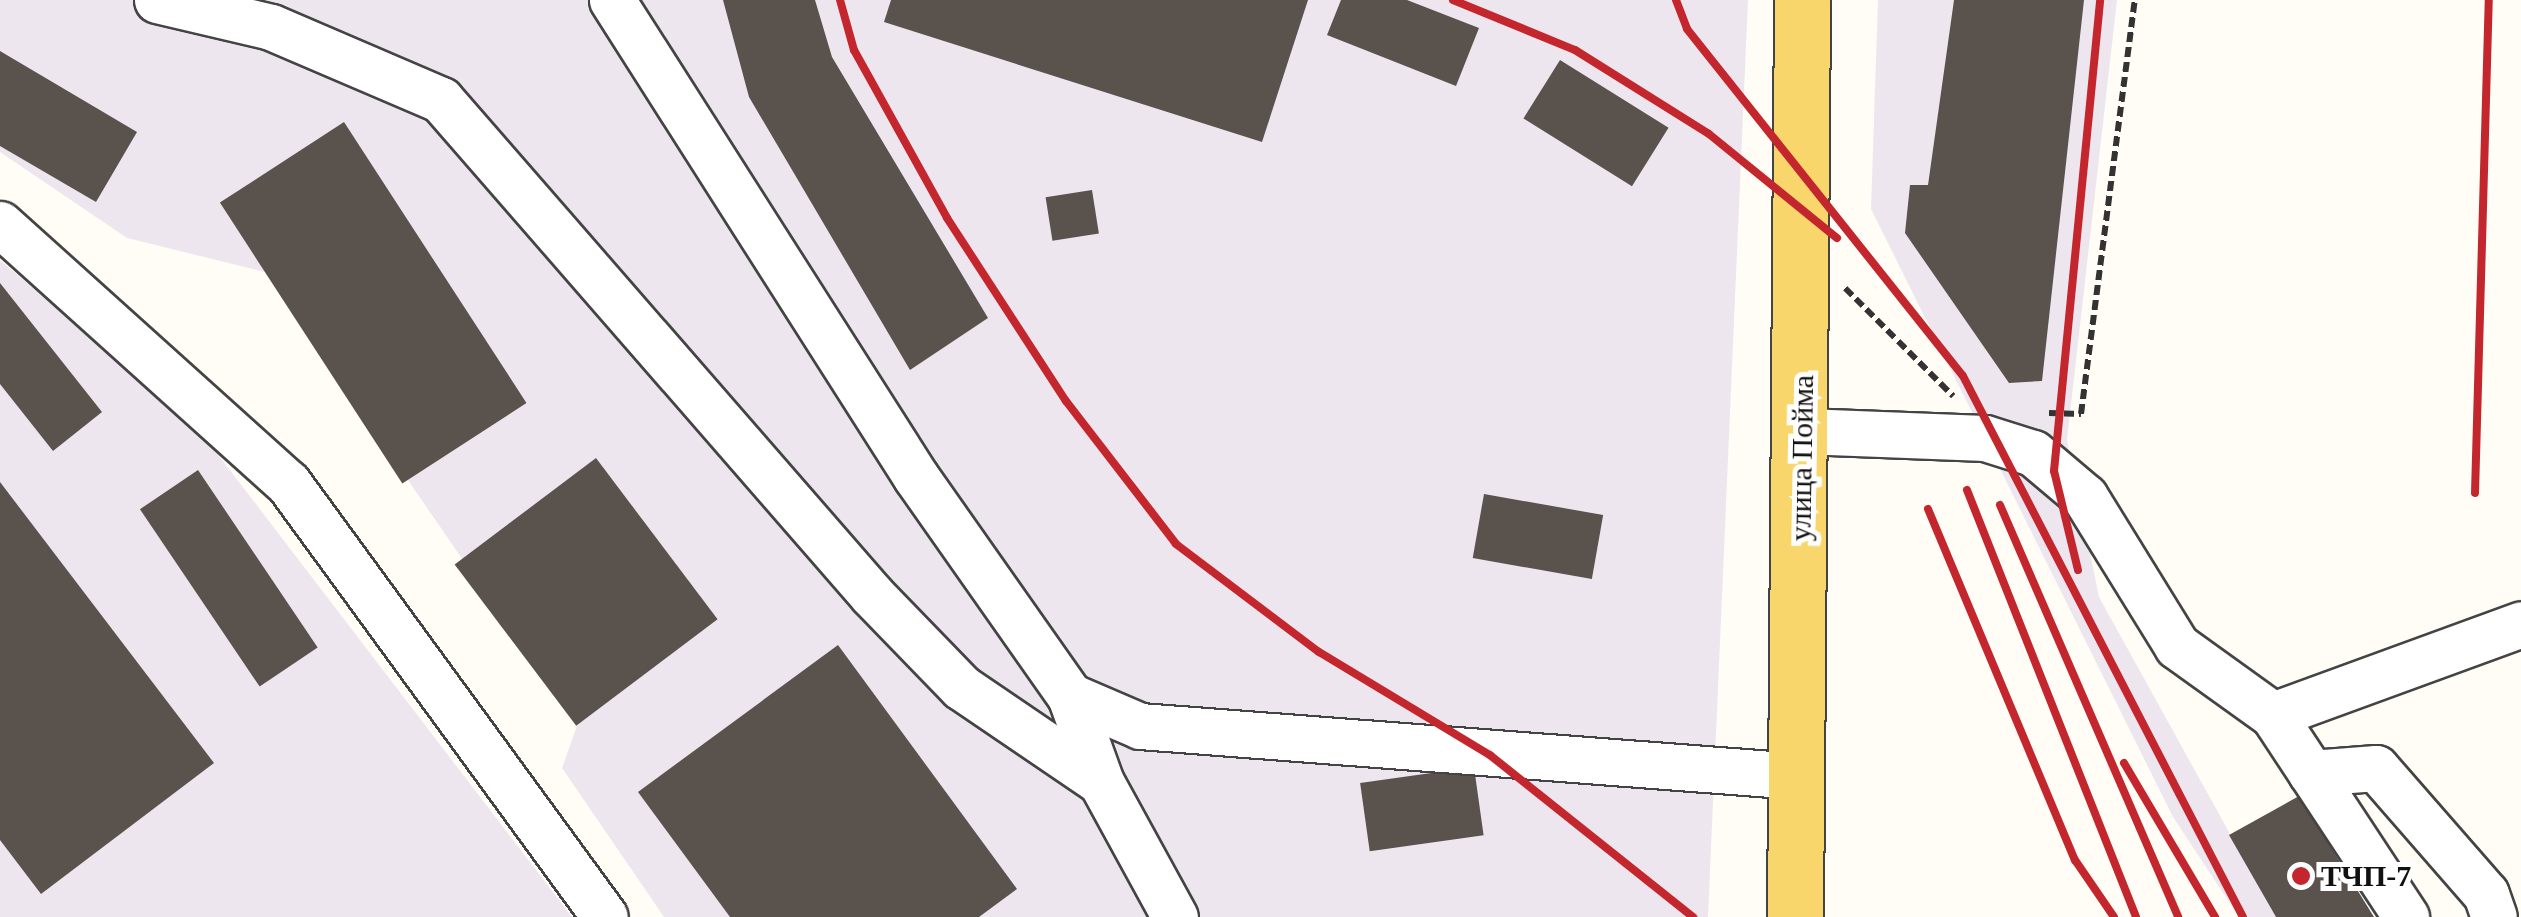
<!DOCTYPE html>
<meta charset="utf-8">
<style>
body{margin:0}
#map{position:relative;width:2521px;height:917px;overflow:hidden;background:#fffdf5;font-family:Georgia,serif}
div>[style]{position:absolute}
[style*='--x']{left:calc(var(--x)*1px);top:calc(var(--y)*1px);width:calc(var(--w)*1px);rotate:calc(var(--a)*1deg)}
.industrial>*{inset:0;background:#eee6ef}
.building>*{inset:0;background:#5a524d;transform-origin:0 0}
.path>*{height:6px;margin-top:-3px;transform-origin:0;background:repeating-linear-gradient(90deg,#333 0 10px,transparent 0 15px)}
.roads{filter:drop-shadow(2px 0 #444) drop-shadow(-2px 0 #444) drop-shadow(0 2px #444) drop-shadow(0 -2px #444)}
.minor>*{height:45px;margin:-22.5px;padding:0 22.5px;transform-origin:22.5px;border-radius:22.5px;background:#fff}
.major>*{height:55px;margin:-27.5px;padding:0 27.5px;transform-origin:27.5px;border-radius:27.5px;background:#f9d66b}
.rail>*{height:8px;margin:-4px;padding:0 4px;transform-origin:4px;border-radius:4px;background:#c4262e}
.dots>*{width:28px;height:28px;translate:-50% -50%;box-sizing:border-box;border:5px solid #fff;border-radius:50%}
span{translate:-50% -50%;white-space:nowrap;text-align:center;line-height:1.15;-webkit-text-stroke:10px #fff;paint-order:stroke}
.street-label{font-size:30px;color:#111}
.poi-label{font-size:30px;color:#111;font-weight:700}
.left{translate:0 -50%;text-align:left}
</style>
<div id="map">
<div class="industrial">
<i style="clip-path:polygon(0 0,1748px 0,1708px 917px,664px 917px,562px 768px,577px 726px,265px 272px,127px 238px,0 152px)"></i>
<i style="clip-path:polygon(1878px 0,2117px 0,2067px 440px,2099px 597px,2276px 917px,2239px 917px,2173px 817px,1871px 209px)"></i>
<i style="clip-path:polygon(0 260px,200px 431px,572px 917px,0 917px)"></i>
</div>
<div class="building">
<i style="clip-path:polygon(723px 0,815px 0,832px 57px,988px 318px,910px 370px,749px 97px)"></i>
<i style="clip-path:polygon(891px 0,1308px 0,1262px 142px,884px 22px)"></i>
<i style="clip-path:polygon(1341px 0,1407px 0,1479px 28px,1456px 86px,1327px 35px)"></i>
<i style="clip-path:polygon(1954px 0,2084px 0,2042px 381px,2009px 383px,1905px 233px,1910px 185px,1928px 185px)"></i>
<i style="clip-path:polygon(0 51px,137px 132px,96px 202px,0 146px)"></i>
<i style="left:1560px;top:60px;width:128px;height:69px;rotate:32deg"></i>
<i style="left:344px;top:122px;width:335px;height:148px;rotate:57deg"></i>
<i style="left:1092px;top:190px;width:44px;height:47px;rotate:81deg"></i>
<i style="clip-path:polygon(0 283px,102px 412px,53px 451px,0 384px)"></i>
<i style="left:596px;top:458px;width:202px;height:177px;rotate:53deg"></i>
<i style="left:198px;top:470px;width:214px;height:70px;rotate:56deg"></i>
<i style="clip-path:polygon(0 482px,214px 763px,41px 894px,0 840px)"></i>
<i style="left:1484px;top:494px;width:121px;height:65px;rotate:10deg"></i>
<i style="clip-path:polygon(838px 645px,1017px 889px,979px 917px,730px 917px,638px 792px)"></i>
<i style="left:1474px;top:767px;width:69px;height:115px;rotate:82deg"></i>
<i style="clip-path:polygon(2299px 796px,2374px 917px,2276px 917px,2229px 835px)"></i>
</div>
<div class="path">
<i style="--x:1845;--y:288;--w:153;--a:45"></i>
<i style="--x:2049;--y:413;--w:32;--a:2"></i>
<i style="--x:2081;--y:414;--w:418;--a:-82.6"></i>
</div>
<div class="roads">
<div class="minor">
<i style="--x:157;--y:0;--w:117;--a:13.3"></i>
<i style="--x:271;--y:27;--w:185;--a:23.2"></i>
<i style="--x:441;--y:100;--w:656;--a:48.95"></i>
<i style="--x:872;--y:595;--w:128;--a:45.9"></i>
<i style="--x:961;--y:687;--w:169;--a:34.2"></i>
<i style="--x:612;--y:0;--w:566;--a:57.49"></i>
<i style="--x:916;--y:477;--w:268;--a:54.9"></i>
<i style="--x:1070;--y:696;--w:91;--a:70.2"></i>
<i style="--x:1101;--y:782;--w:154;--a:61.3"></i>
<i style="--x:0;--y:224;--w:387;--a:42"></i>
<i style="--x:288;--y:483;--w:537;--a:53.86"></i>
<i style="--x:1803;--y:431;--w:182;--a:2.2"></i>
<i style="--x:1985;--y:438;--w:50;--a:17.4"></i>
<i style="--x:2033;--y:453;--w:68;--a:40.2"></i>
<i style="--x:2085;--y:497;--w:175;--a:58.3"></i>
<i style="--x:2177;--y:646;--w:118;--a:35.7"></i>
<i style="--x:2273;--y:715;--w:242;--a:56.6"></i>
<i style="--x:1070;--y:696;--w:76;--a:23.2"></i>
<i style="--x:1140;--y:726;--w:659;--a:4.35"></i>
<i style="--x:2273;--y:715;--w:264;--a:-20.1"></i>
<i style="--x:2311;--y:773;--w:65;--a:-4.4"></i>
<i style="--x:2376;--y:768;--w:167;--a:48.9"></i>
<i style="--x:2486;--y:894;--w:24;--a:71"></i>
</div>
<div class="major">
<i style="--x:1795;--y:917;--w:917;--a:-89.56"></i>
</div>
</div>
<div class="rail">
<i style="--x:840;--y:0;--w:52;--a:74.4"></i>
<i style="--x:854;--y:50;--w:192;--a:61"></i>
<i style="--x:947;--y:218;--w:218;--a:57"></i>
<i style="--x:1066;--y:401;--w:180;--a:52.4"></i>
<i style="--x:1176;--y:544;--w:179;--a:37.1"></i>
<i style="--x:1319;--y:652;--w:200;--a:31.1"></i>
<i style="--x:1490;--y:755;--w:260;--a:38.6"></i>
<i style="--x:1453;--y:0;--w:132;--a:22.3"></i>
<i style="--x:1575;--y:50;--w:158;--a:32.1"></i>
<i style="--x:1709;--y:134;--w:165;--a:39.1"></i>
<i style="--x:1676;--y:0;--w:31;--a:69"></i>
<i style="--x:1687;--y:29;--w:443;--a:51.5"></i>
<i style="--x:1963;--y:376;--w:609;--a:62.64"></i>
<i style="--x:1967;--y:490;--w:459;--a:68.4"></i>
<i style="--x:2475;--y:493;--w:493;--a:-88.4"></i>
<i style="--x:2000;--y:505;--w:449;--a:66.6"></i>
<i style="--x:1928;--y:509;--w:381;--a:67.3"></i>
<i style="--x:2075;--y:860;--w:69;--a:55.6"></i>
<i style="--x:2078;--y:570;--w:102;--a:-103.6"></i>
<i style="--x:2054;--y:471;--w:473;--a:-84.4"></i>
<i style="--x:2124;--y:763;--w:179;--a:59.4"></i>
</div>
<div class="dots">
<i style="left:2301px;top:876px;background:#c4262e"></i>
</div>
<div class="street-label">
<span style="left:1802px;top:458px;rotate:-89deg">улица Пойма</span>
</div>
<div class="poi-label">
<span class="left" style="left:2321px;top:876px">ТЧП-7</span>
</div>
</div>
